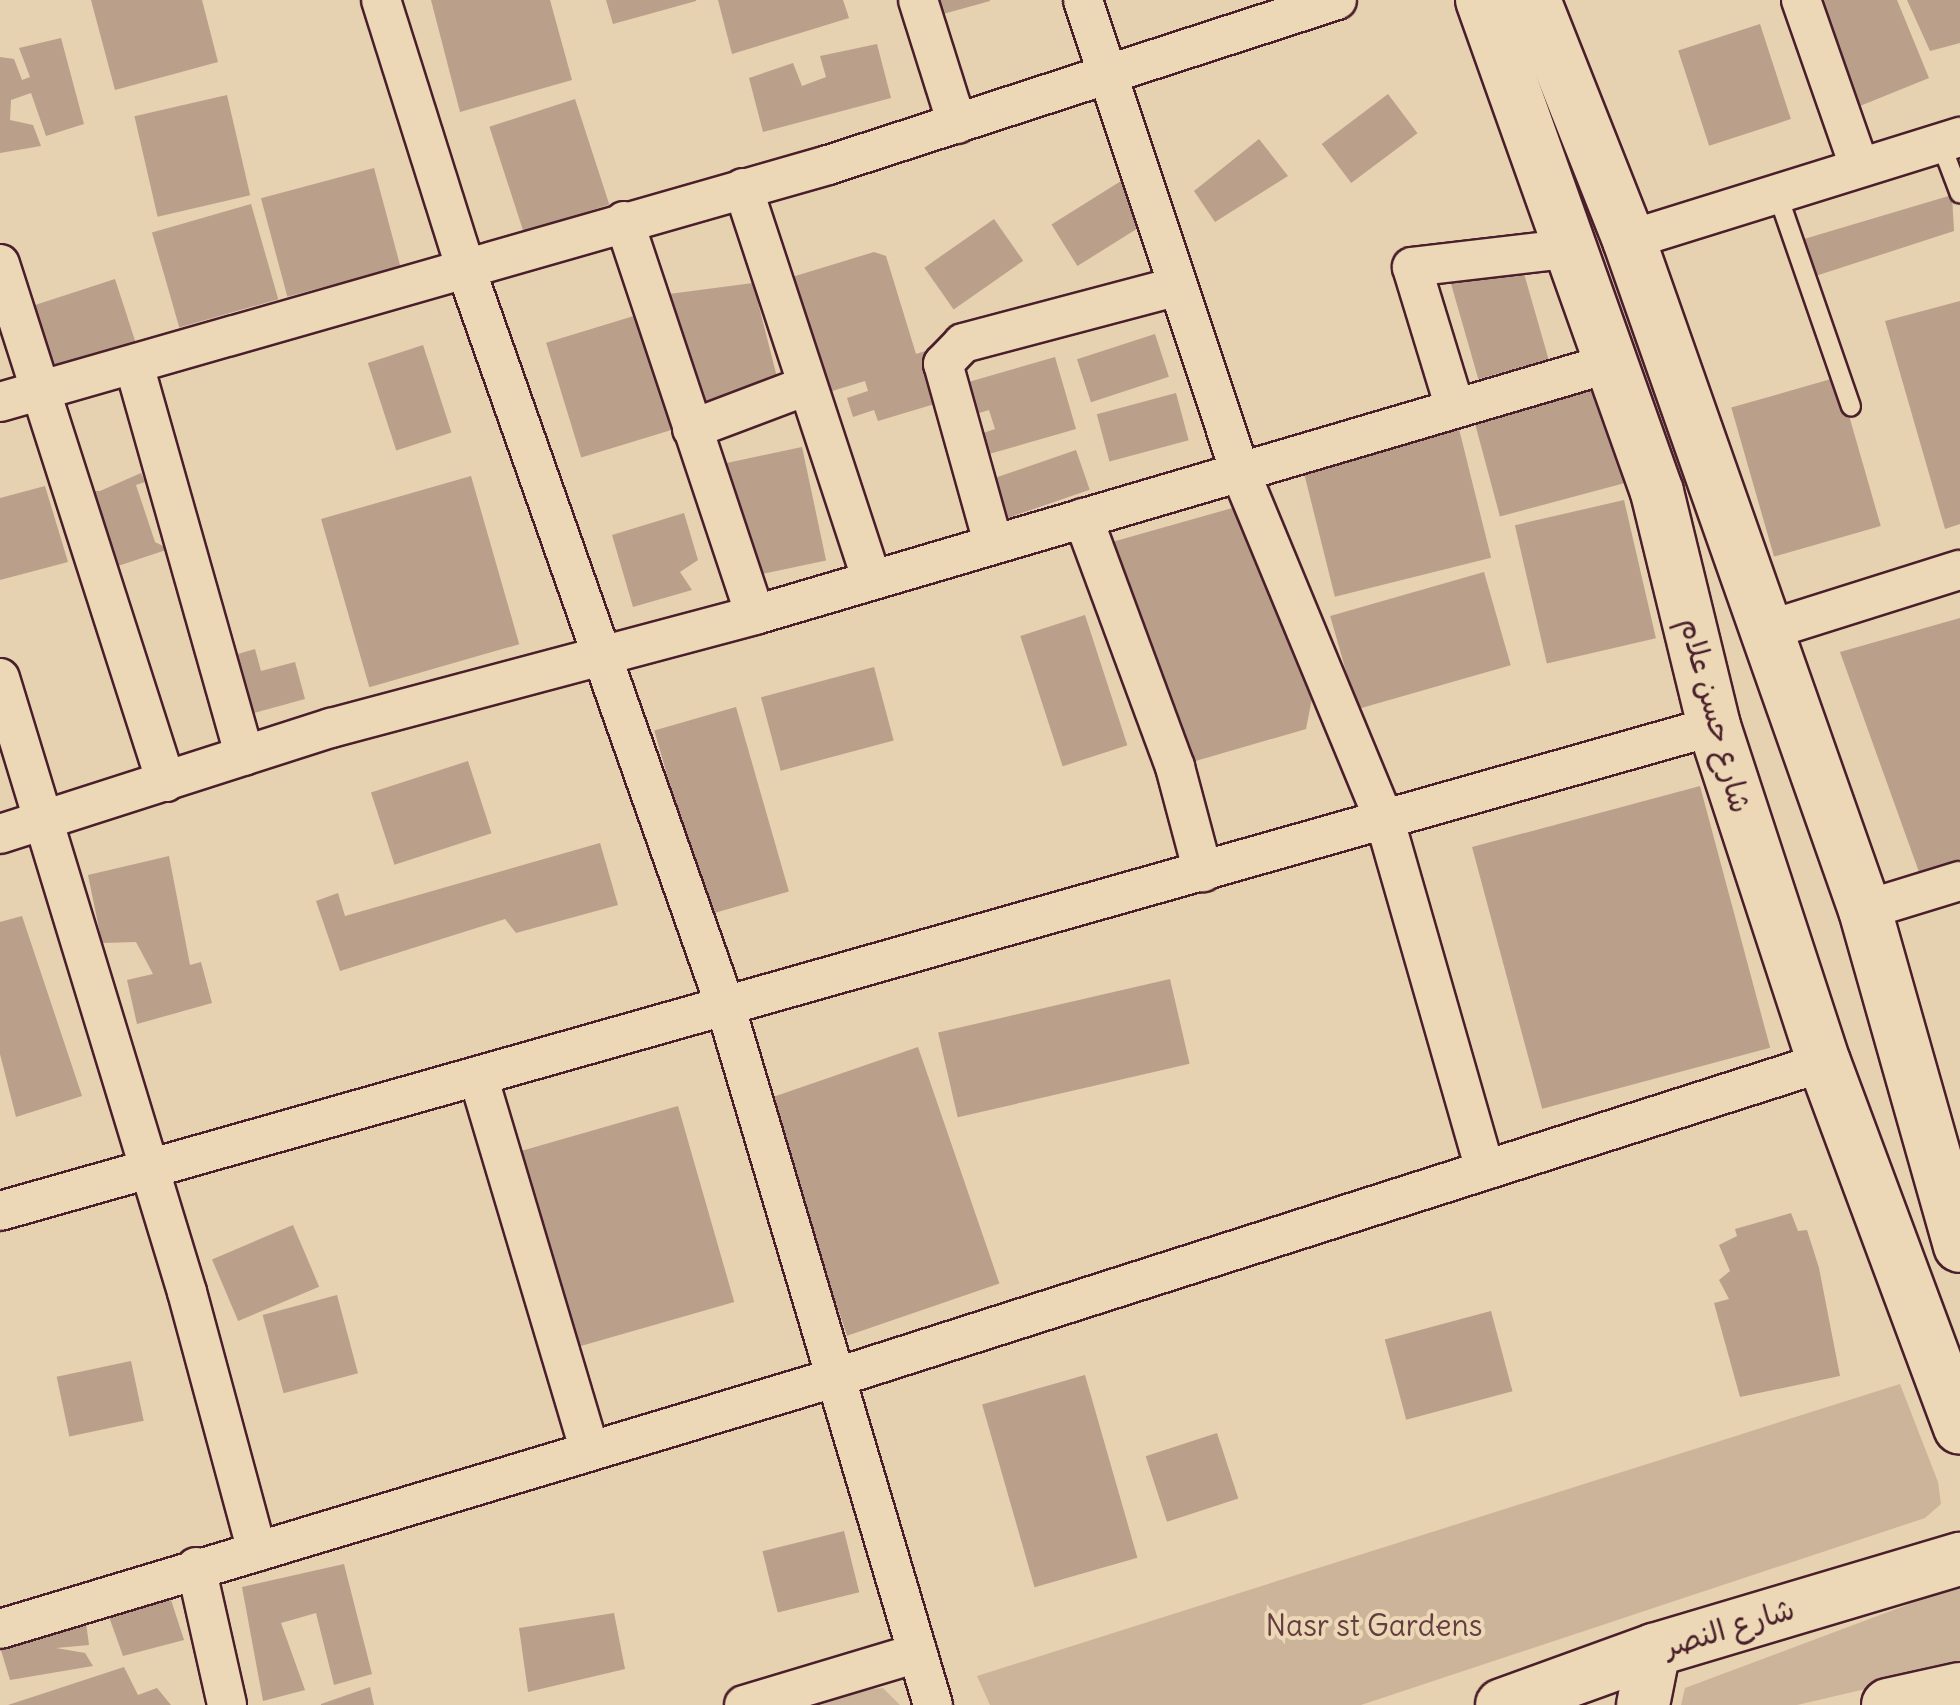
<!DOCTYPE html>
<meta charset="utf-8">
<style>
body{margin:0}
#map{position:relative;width:1960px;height:1705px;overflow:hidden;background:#e6d1b0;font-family:Delius,"Playpen Sans Arabic",sans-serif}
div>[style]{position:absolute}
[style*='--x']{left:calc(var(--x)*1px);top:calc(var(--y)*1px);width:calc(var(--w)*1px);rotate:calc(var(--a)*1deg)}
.green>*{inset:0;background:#ccb49b}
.building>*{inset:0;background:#ba9f8b;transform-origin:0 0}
.roads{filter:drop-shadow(2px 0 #4a1f2b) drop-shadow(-2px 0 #4a1f2b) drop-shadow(0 2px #4a1f2b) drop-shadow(0 -2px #4a1f2b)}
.lane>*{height:18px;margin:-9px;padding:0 9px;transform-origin:9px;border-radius:9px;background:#ecd8b6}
.street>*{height:38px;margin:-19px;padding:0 19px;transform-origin:19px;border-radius:19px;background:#ecd8b6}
.secondary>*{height:52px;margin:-26px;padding:0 26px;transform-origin:26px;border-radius:26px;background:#ecd8b6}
span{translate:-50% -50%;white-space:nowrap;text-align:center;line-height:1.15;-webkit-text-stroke:8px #ecd8b6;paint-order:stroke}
.street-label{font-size:30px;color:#4a1f2b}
.park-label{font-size:30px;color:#643d41}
</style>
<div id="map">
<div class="green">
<i style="clip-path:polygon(1900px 1384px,1938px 1482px,1941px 1504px,1925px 1518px,1361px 1705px,990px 1705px,977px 1676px)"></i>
<i style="clip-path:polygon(1960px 1585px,1960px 1667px,1797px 1705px,1681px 1705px,1685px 1688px)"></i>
<i style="clip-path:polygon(883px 1688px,900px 1705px,816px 1705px,855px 1691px)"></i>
</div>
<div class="building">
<i style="clip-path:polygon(91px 0,202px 0,218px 62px,115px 90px)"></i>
<i style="clip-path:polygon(431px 0,550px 0,572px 80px,460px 112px)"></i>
<i style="clip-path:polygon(606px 0,696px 0,696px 1px,613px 24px)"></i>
<i style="clip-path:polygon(718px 0,843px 0,849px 18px,732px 54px)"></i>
<i style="clip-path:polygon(932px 0,990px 0,990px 1px,936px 16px)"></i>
<i style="clip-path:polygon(1825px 0,1897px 0,1929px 78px,1855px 108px,1813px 5px)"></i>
<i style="clip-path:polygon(1907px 0,1960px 0,1960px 43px,1930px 51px)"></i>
<i style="left:1760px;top:24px;width:100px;height:86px;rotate:72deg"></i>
<i style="clip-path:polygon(61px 38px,84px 124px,46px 136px,31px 93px,11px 100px,10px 120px,33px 125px,41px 146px,0 153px,0 57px,14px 59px,22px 80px,30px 77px,19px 48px)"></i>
<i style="clip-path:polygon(877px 44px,891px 98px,763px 132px,749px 78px,793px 63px,802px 86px,826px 77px,820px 56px)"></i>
<i style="left:1388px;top:94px;width:49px;height:83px;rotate:53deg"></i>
<i style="left:227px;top:95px;width:103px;height:95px;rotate:77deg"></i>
<i style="left:575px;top:99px;width:111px;height:90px;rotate:72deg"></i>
<i style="clip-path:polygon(1259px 139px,1288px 176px,1215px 222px,1194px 191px)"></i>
<i style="left:374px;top:168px;width:102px;height:117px;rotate:75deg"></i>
<i style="left:1121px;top:181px;width:49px;height:82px;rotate:58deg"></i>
<i style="clip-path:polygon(1952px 195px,1954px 231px,1800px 281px,1794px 242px)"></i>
<i style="left:251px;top:204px;width:99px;height:103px;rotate:74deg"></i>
<i style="left:994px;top:219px;width:51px;height:85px;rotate:55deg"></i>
<i style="clip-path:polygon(874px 252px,886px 256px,916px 354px,932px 349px,948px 400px,878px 421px,874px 410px,853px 417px,847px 398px,868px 391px,865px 381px,819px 395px,792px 277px)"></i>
<i style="left:1521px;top:263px;width:100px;height:73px;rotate:74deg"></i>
<i style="left:115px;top:279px;width:72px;height:88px;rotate:72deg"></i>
<i style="clip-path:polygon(753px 283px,780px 389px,696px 417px,669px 294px)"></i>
<i style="clip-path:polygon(1960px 301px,1960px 524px,1945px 529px,1885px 321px)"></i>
<i style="left:637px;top:315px;width:120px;height:95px;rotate:73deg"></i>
<i style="left:1155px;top:334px;width:45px;height:82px;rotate:72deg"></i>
<i style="left:423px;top:345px;width:92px;height:58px;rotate:72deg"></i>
<i style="clip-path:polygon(1055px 357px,1076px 429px,989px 454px,977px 435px,995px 429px,989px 410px,966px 417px,958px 385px)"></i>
<i style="left:1838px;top:377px;width:155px;height:111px;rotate:74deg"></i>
<i style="left:1607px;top:379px;width:105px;height:139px;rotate:75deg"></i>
<i style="left:1176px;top:393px;width:49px;height:82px;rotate:75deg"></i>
<i style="left:1457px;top:421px;width:141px;height:161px;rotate:76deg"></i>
<i style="left:802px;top:447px;width:116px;height:89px;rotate:78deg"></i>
<i style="left:1076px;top:450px;width:42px;height:94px;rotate:71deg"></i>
<i style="clip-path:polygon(141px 473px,145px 482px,136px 485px,155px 542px,169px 549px,103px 571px,78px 491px,100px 491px)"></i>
<i style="left:471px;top:476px;width:175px;height:156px;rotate:74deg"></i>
<i style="clip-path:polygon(45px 486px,68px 562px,0 580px,0 498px)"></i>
<i style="left:1624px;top:500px;width:142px;height:112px;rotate:77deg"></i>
<i style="clip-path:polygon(1243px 505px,1314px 688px,1306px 729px,1175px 767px,1105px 544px)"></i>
<i style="clip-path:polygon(684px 513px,698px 560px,680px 572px,692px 590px,633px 607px,612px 535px)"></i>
<i style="left:1484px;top:572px;width:97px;height:160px;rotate:74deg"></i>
<i style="left:1085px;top:615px;width:137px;height:68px;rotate:72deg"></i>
<i style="clip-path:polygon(1960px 618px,1960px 859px,1919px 872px,1840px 652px)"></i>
<i style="clip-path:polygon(255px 649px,261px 671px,295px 662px,305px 699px,254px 713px,238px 654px)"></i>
<i style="left:874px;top:667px;width:76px;height:117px;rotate:75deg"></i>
<i style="left:736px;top:707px;width:192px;height:85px;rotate:74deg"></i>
<i style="left:468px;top:761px;width:76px;height:102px;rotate:72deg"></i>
<i style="left:1700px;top:786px;width:271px;height:236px;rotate:75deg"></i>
<i style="clip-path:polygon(600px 843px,618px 905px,516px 933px,505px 919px,340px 971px,316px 901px,338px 893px,345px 916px)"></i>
<i style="clip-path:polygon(169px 856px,190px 965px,201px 962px,212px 1003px,137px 1024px,127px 980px,153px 974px,136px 942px,102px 943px,88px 875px)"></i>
<i style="clip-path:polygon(22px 916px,82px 1096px,16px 1117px,0 1054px,0 922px)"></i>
<i style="left:1170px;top:979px;width:87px;height:238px;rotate:77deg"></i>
<i style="left:918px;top:1047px;width:250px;height:161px;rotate:71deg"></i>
<i style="left:678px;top:1106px;width:204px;height:175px;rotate:74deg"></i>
<i style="clip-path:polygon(1791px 1213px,1798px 1231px,1807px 1230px,1819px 1268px,1840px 1376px,1740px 1397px,1714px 1303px,1729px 1299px,1719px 1280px,1730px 1271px,1719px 1245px,1737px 1236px,1735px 1229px)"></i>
<i style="left:293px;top:1225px;width:67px;height:88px;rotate:67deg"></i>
<i style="left:337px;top:1295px;width:81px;height:77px;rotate:75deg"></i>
<i style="left:1491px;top:1311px;width:83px;height:110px;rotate:75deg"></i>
<i style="left:131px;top:1361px;width:61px;height:76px;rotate:78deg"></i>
<i style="left:1085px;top:1375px;width:190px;height:107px;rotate:74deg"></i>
<i style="left:1217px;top:1433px;width:69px;height:75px;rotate:72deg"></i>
<i style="left:844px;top:1531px;width:63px;height:84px;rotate:76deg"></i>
<i style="clip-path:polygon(344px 1564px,372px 1674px,334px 1685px,316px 1613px,281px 1623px,305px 1690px,263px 1701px,242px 1587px)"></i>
<i style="clip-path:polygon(171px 1600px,184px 1640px,123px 1656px,108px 1614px)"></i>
<i style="clip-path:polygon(614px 1613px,625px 1669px,528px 1692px,519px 1628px)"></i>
<i style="clip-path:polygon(85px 1615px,89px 1645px,56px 1648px,85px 1653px,93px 1666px,10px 1680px,0 1647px)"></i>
<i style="clip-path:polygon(124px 1667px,138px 1695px,157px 1688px,171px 1705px,8px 1705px)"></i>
<i style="clip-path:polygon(370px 1687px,374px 1705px,321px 1705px,321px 1704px)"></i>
</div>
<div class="roads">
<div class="lane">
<i style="--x:1941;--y:144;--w:53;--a:69.2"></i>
<i style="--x:1776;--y:190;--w:229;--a:70.9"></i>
</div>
<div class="street">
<i style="--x:381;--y:0;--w:277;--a:72.5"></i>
<i style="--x:464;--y:264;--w:786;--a:70.6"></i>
<i style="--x:725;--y:1005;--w:730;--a:73.45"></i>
<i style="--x:918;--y:0;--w:130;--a:72.5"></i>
<i style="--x:1083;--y:0;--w:500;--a:71.6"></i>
<i style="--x:1241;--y:474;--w:376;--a:67.5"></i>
<i style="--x:1385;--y:821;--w:363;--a:74"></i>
<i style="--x:1801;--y:0;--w:176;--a:70.7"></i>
<i style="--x:743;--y:188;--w:410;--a:71.8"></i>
<i style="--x:624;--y:221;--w:415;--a:71.6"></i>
<i style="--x:1629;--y:240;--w:347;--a:-17.3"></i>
<i style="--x:0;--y:264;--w:544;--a:72.23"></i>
<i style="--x:134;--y:365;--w:406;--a:74.2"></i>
<i style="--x:0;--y:402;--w:861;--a:-15.97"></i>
<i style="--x:828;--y:165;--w:535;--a:-17.96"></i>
<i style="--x:1455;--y:408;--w:147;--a:-107"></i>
<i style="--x:1412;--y:267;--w:162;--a:-6.7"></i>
<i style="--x:692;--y:429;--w:122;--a:-20.7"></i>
<i style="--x:1083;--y:518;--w:265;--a:69.7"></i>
<i style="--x:1175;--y:767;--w:109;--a:75.1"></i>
<i style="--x:992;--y:539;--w:182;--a:-105.6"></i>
<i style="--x:943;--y:364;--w:29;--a:-46"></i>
<i style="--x:963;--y:343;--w:219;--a:-14.8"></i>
<i style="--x:1766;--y:631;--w:203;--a:-17.5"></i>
<i style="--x:0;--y:678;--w:642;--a:73.06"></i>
<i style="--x:187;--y:1292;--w:269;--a:74.9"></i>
<i style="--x:0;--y:834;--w:348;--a:-17.8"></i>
<i style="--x:331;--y:728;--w:439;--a:-14.9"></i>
<i style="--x:755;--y:615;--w:895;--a:-16.41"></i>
<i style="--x:1865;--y:910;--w:99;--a:-17"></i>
<i style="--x:478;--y:1076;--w:391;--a:73.4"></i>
<i style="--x:0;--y:1211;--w:1781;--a:-15.8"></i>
<i style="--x:196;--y:1567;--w:141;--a:77.3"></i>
<i style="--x:0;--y:1629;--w:871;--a:-16.75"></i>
<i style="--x:834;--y:1378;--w:1039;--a:-17.7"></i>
<i style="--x:744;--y:1705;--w:181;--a:-16.7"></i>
</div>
<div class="secondary">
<i style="--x:1482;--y:0;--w:522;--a:70.42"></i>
<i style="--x:1657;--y:492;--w:241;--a:76.3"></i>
<i style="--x:1714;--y:726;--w:354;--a:71.9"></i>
<i style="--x:1824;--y:1062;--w:390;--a:69.6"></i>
<i style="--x:1534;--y:0;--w:258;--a:68.4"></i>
<i style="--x:1629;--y:240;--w:710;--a:70.6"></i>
<i style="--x:1865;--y:910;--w:349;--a:74.2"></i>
<i style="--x:1502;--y:1705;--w:162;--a:-19.9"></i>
<i style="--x:1654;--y:1650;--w:319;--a:-16.6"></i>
<i style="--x:1643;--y:1705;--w:56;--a:-78.7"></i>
<i style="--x:1888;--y:1705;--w:74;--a:-12.5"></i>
</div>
</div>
<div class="street-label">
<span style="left:1716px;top:715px;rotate:75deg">شارع حسن علام</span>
<span style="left:1729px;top:1627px;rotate:-17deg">شارع النصر</span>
</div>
<div class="park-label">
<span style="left:1374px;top:1625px">Nasr st Gardens</span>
</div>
</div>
